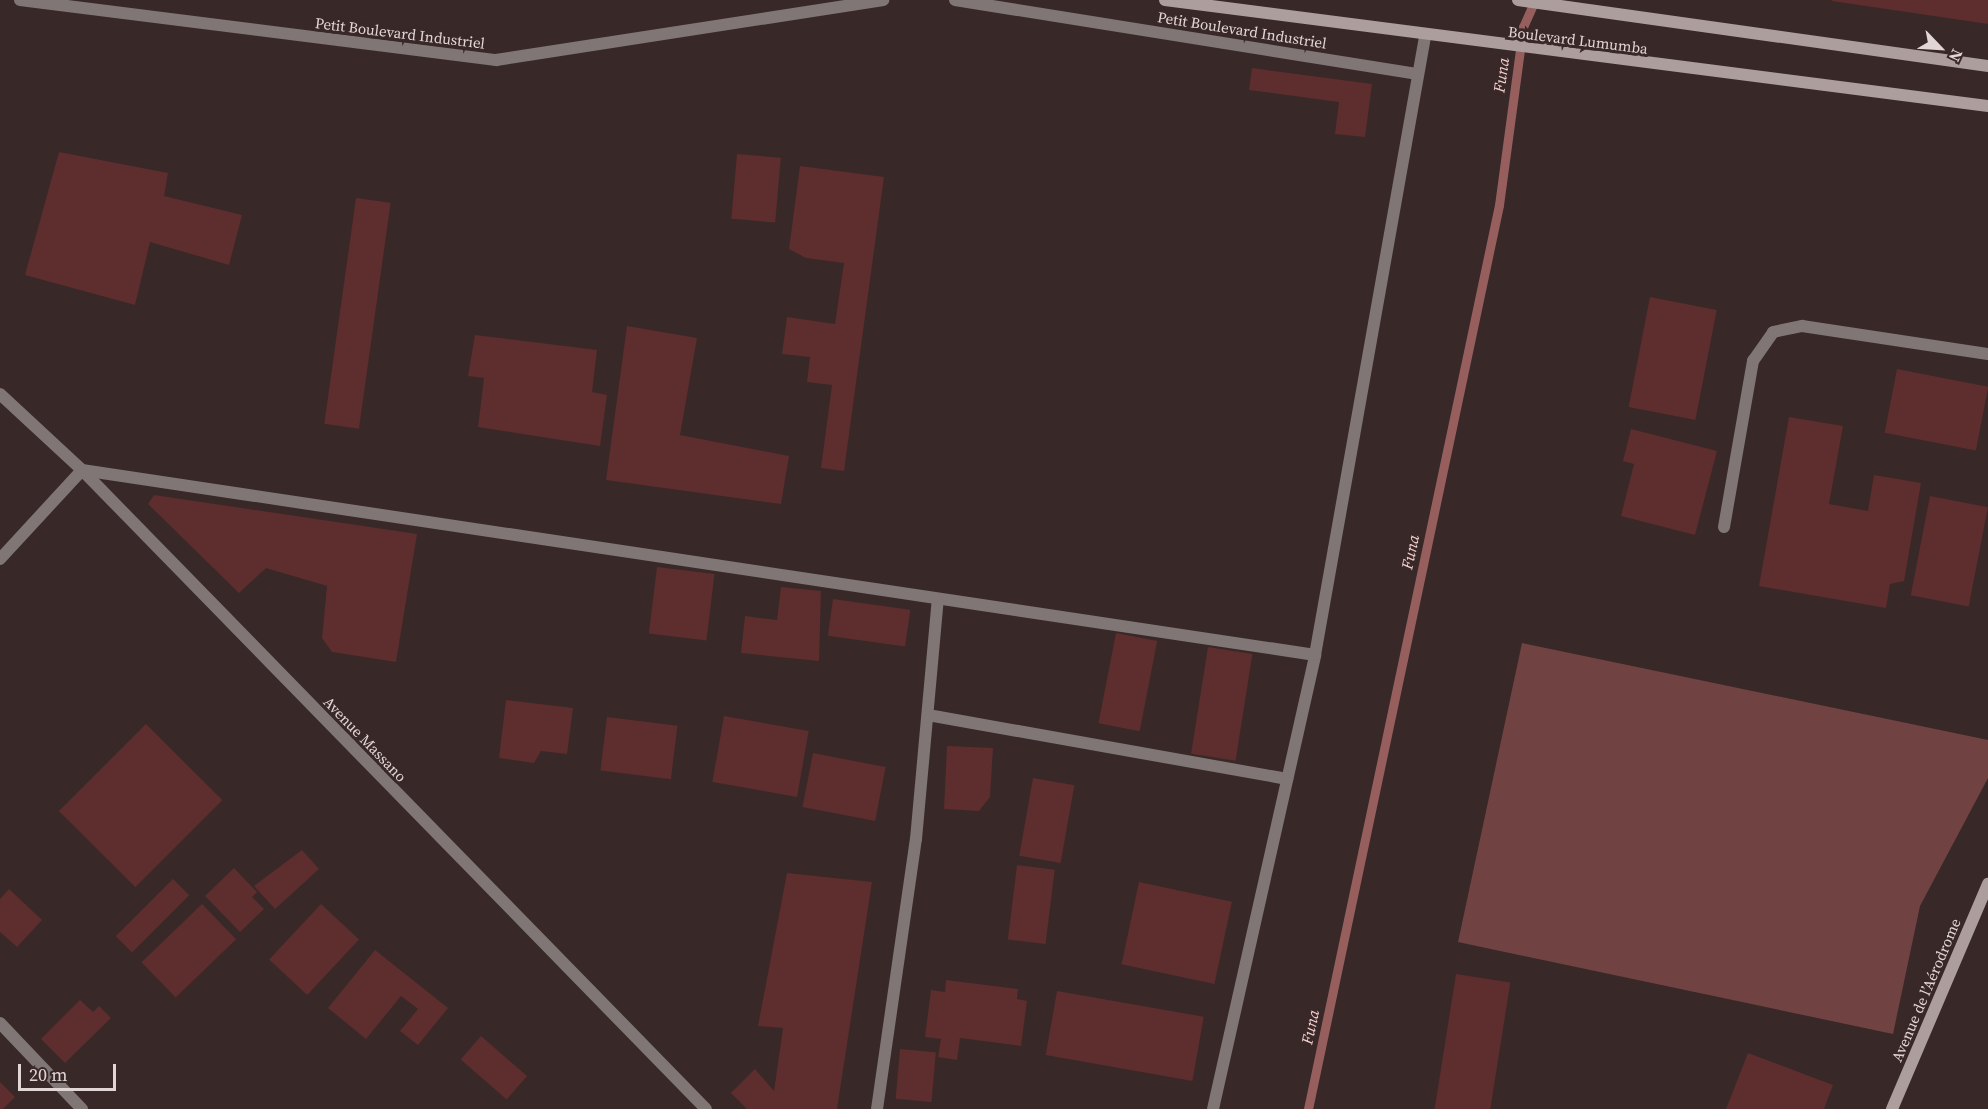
<!DOCTYPE html>
<meta charset="utf-8">
<style>
body{margin:0}
#map{position:relative;width:1988px;height:1109px;overflow:hidden;background:#392828;font-family:"Source Serif 4",serif}
div>[style]{position:absolute}
[style*='--x']{left:calc(var(--x)*1px);top:calc(var(--y)*1px);width:calc(var(--w)*1px);rotate:calc(var(--a)*1deg)}
.green>*{inset:0;background:#704342}
.stream>*{height:9px;margin:-4.5px;padding:0 4.5px;transform-origin:4.5px;border-radius:4.5px;background:#965f5e}
.building>*{inset:0;background:#5e2d2d;transform-origin:0 0}
.street>*{height:12px;margin:-6px;padding:0 6px;transform-origin:6px;border-radius:6px;background:#7f7675}
.secondary>*{height:12px;margin:-6px;padding:0 6px;transform-origin:6px;border-radius:6px;background:#ad9e9e}
span{translate:-50% -50%;white-space:nowrap;text-align:center;line-height:1.15;-webkit-text-stroke:6px #392828;paint-order:stroke}
.street-label{font-size:15px;color:#e1d6d5}
.water-label{font-size:16px;color:#f4d0ce;font-style:italic}
.north{position:absolute;left:1910px;top:18px;width:60px;height:60px;-webkit-text-stroke:4px #392828;paint-order:stroke;rotate:115deg;font-size:16px;font-weight:700;line-height:24px;text-align:center;color:#e1d6d5}
.north::after{content:'';display:block;margin:auto;width:21px;height:27px;background:#e1d6d5;clip-path:polygon(50% 0,100% 100%,50% 72%,0 100%)}
.scale{position:absolute;left:18px;top:1064px;width:98px;height:27px;box-sizing:border-box;border:3px solid #e1d6d5;border-top:0;padding-left:8px;font-size:18px;line-height:21px;white-space:nowrap;color:#e1d6d5;-webkit-text-stroke:4px #392828;paint-order:stroke}
</style>
<div id="map">
<div class="green">
<i style="clip-path:polygon(1522px 643px,1988px 740px,1988px 778px,1920px 906px,1893px 1034px,1458px 942px)"></i>
</div>
<div class="stream">
<i style="--x:1308;--y:1109;--w:924;--a:-78.07"></i>
<i style="--x:1499;--y:205;--w:180;--a:-82.3"></i>
<i style="--x:1523;--y:27;--w:30;--a:-66"></i>
</div>
<div class="building">
<i style="clip-path:polygon(1832px 0,1988px 0,1988px 24px,1832px 1px)"></i>
<i style="clip-path:polygon(1252px 68px,1372px 84px,1365px 137px,1335px 134px,1339px 102px,1249px 90px)"></i>
<i style="clip-path:polygon(59px 152px,168px 173px,164px 196px,242px 215px,229px 265px,150px 242px,135px 305px,25px 275px)"></i>
<i style="left:737px;top:154px;width:44px;height:65px;rotate:5deg"></i>
<i style="clip-path:polygon(800px 166px,884px 177px,844px 471px,821px 468px,832px 385px,807px 382px,810px 357px,782px 354px,787px 317px,835px 324px,844px 263px,806px 258px,789px 249px)"></i>
<i style="left:356px;top:198px;width:35px;height:228px;rotate:8deg"></i>
<i style="left:1650px;top:297px;width:68px;height:112px;rotate:11deg"></i>
<i style="clip-path:polygon(627px 326px,697px 338px,680px 435px,789px 456px,781px 504px,606px 480px)"></i>
<i style="clip-path:polygon(475px 335px,597px 350px,592px 392px,607px 395px,600px 446px,478px 427px,484px 378px,468px 376px)"></i>
<i style="left:1897px;top:369px;width:93px;height:65px;rotate:11deg"></i>
<i style="clip-path:polygon(1789px 417px,1843px 426px,1829px 504px,1868px 511px,1874px 475px,1921px 483px,1904px 581px,1890px 584px,1886px 608px,1759px 586px)"></i>
<i style="clip-path:polygon(1631px 429px,1717px 451px,1695px 535px,1621px 516px,1634px 464px,1623px 461px)"></i>
<i style="clip-path:polygon(154px 495px,417px 534px,396px 662px,332px 652px,322px 638px,327px 586px,266px 568px,239px 593px,148px 504px)"></i>
<i style="left:1930px;top:496px;width:59px;height:101px;rotate:11deg"></i>
<i style="left:657px;top:567px;width:58px;height:67px;rotate:7deg"></i>
<i style="clip-path:polygon(781px 587px,821px 591px,819px 661px,741px 653px,745px 616px,777px 620px)"></i>
<i style="left:833px;top:599px;width:78px;height:37px;rotate:8deg"></i>
<i style="left:1116px;top:633px;width:42px;height:92px;rotate:11deg"></i>
<i style="left:1208px;top:647px;width:45px;height:108px;rotate:9deg"></i>
<i style="clip-path:polygon(506px 700px,573px 708px,567px 754px,541px 751px,534px 763px,499px 758px)"></i>
<i style="left:724px;top:716px;width:86px;height:67px;rotate:10deg"></i>
<i style="left:607px;top:717px;width:71px;height:54px;rotate:7deg"></i>
<i style="left:146px;top:724px;width:108px;height:123px;rotate:45deg"></i>
<i style="clip-path:polygon(947px 746px,993px 748px,990px 797px,979px 811px,944px 809px)"></i>
<i style="left:813px;top:753px;width:74px;height:55px;rotate:11deg"></i>
<i style="left:1033px;top:778px;width:42px;height:79px;rotate:10deg"></i>
<i style="clip-path:polygon(302px 850px,319px 869px,275px 909px,254px 886px)"></i>
<i style="left:1017px;top:865px;width:38px;height:75px;rotate:7deg"></i>
<i style="clip-path:polygon(234px 868px,257px 892px,252px 897px,264px 909px,240px 932px,205px 896px)"></i>
<i style="clip-path:polygon(787px 873px,872px 882px,837px 1109px,747px 1109px,731px 1093px,755px 1069px,774px 1091px,783px 1028px,758px 1026px)"></i>
<i style="left:173px;top:879px;width:23px;height:81px;rotate:45deg"></i>
<i style="left:1139px;top:882px;width:95px;height:84px;rotate:12deg"></i>
<i style="clip-path:polygon(9px 889px,42px 920px,17px 947px,0 932px,0 899px)"></i>
<i style="left:202px;top:904px;width:49px;height:84px;rotate:46deg"></i>
<i style="left:321px;top:904px;width:52px;height:76px;rotate:43deg"></i>
<i style="clip-path:polygon(375px 950px,448px 1008px,418px 1045px,400px 1031px,418px 1009px,401px 996px,366px 1039px,328px 1008px)"></i>
<i style="left:1456px;top:974px;width:55px;height:137px;rotate:9deg"></i>
<i style="clip-path:polygon(946px 980px,1018px 989px,1017px 999px,1027px 1001px,1021px 1046px,960px 1038px,957px 1060px,938px 1057px,941px 1039px,925px 1037px,931px 990px,945px 992px)"></i>
<i style="left:1057px;top:991px;width:149px;height:65px;rotate:10deg"></i>
<i style="clip-path:polygon(80px 1000px,93px 1012px,99px 1006px,111px 1018px,65px 1063px,41px 1039px)"></i>
<i style="left:481px;top:1036px;width:61px;height:31px;rotate:41deg"></i>
<i style="left:900px;top:1049px;width:36px;height:50px;rotate:5deg"></i>
<i style="clip-path:polygon(1748px 1053px,1833px 1085px,1824px 1109px,1726px 1109px)"></i>
<i style="clip-path:polygon(0 1082px,15px 1097px,3px 1109px,0 1109px)"></i>
</div>
<div class="street">
<i style="--x:20;--y:0;--w:480;--a:7.2"></i>
<i style="--x:496;--y:60;--w:392;--a:-8.8"></i>
<i style="--x:955;--y:0;--w:469;--a:9.1"></i>
<i style="--x:0;--y:394;--w:112;--a:42.8"></i>
<i style="--x:82;--y:470;--w:893;--a:45.68"></i>
<i style="--x:1724;--y:527;--w:169;--a:-80.1"></i>
<i style="--x:1753;--y:361;--w:35;--a:-55"></i>
<i style="--x:1773;--y:332;--w:30;--a:-12"></i>
<i style="--x:1802;--y:326;--w:188;--a:8.6"></i>
<i style="--x:0;--y:559;--w:121;--a:-47.3"></i>
<i style="--x:82;--y:470;--w:1247;--a:8.53"></i>
<i style="--x:928;--y:715;--w:365;--a:10.1"></i>
<i style="--x:0;--y:1023;--w:119;--a:46.4"></i>
<i style="--x:877;--y:1109;--w:273;--a:-81.8"></i>
<i style="--x:916;--y:839;--w:241;--a:-84.8"></i>
<i style="--x:1213;--y:1109;--w:465;--a:-77.3"></i>
<i style="--x:1315;--y:655;--w:628;--a:-79.91"></i>
</div>
<div class="secondary">
<i style="--x:1165;--y:0;--w:830;--a:7.34"></i>
<i style="--x:1518;--y:0;--w:475;--a:8"></i>
<i style="--x:1892;--y:1109;--w:245;--a:-66.9"></i>
</div>
<div class="street-label">
<span style="left:1242px;top:30px;rotate:9deg">Petit Boulevard Industriel</span>
<span style="left:400px;top:33px;rotate:7deg">Petit Boulevard Industriel</span>
<span style="left:1578px;top:40px;rotate:7deg">Boulevard Lumumba</span>
<span style="left:365px;top:739px;rotate:46deg">Avenue Massano</span>
<span style="left:1926px;top:990px;rotate:-67deg">Avenue de l’Aérodrome</span>
</div>
<div class="water-label">
<span style="left:1501px;top:75px;rotate:-82deg">Funa</span>
<span style="left:1410px;top:552px;rotate:-78deg">Funa</span>
<span style="left:1310px;top:1027px;rotate:-78deg">Funa</span>
</div>
<div class="north">N</div>
<div class="scale">20 m</div>
</div>
